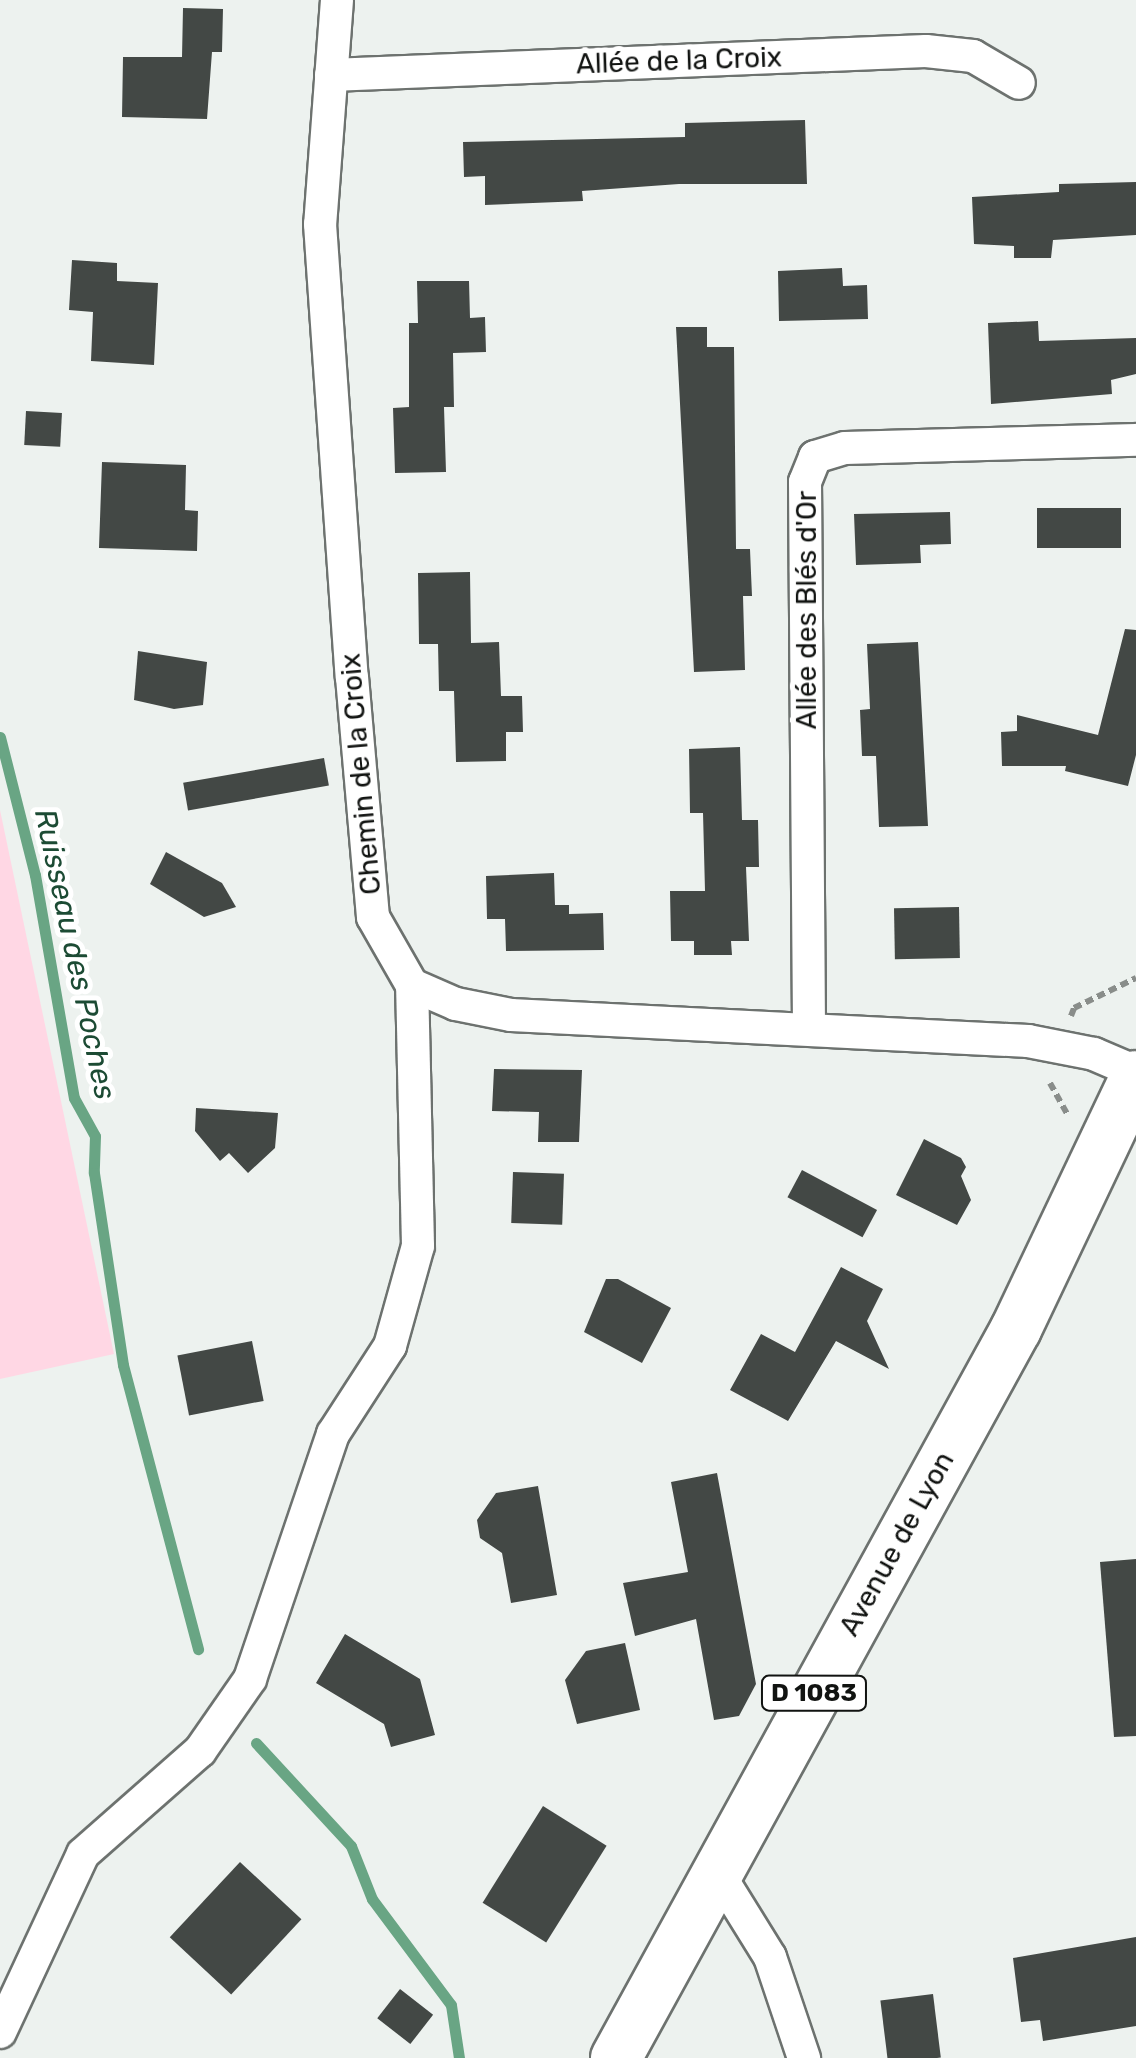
<!DOCTYPE html>
<meta charset="utf-8">
<style>
body{margin:0}
#map{position:relative;width:1136px;height:2058px;overflow:hidden;background:#edf2ef;font-family:Rubik,sans-serif}
div>[style]{position:absolute}
[style*='--x']{left:calc(var(--x)*1px);top:calc(var(--y)*1px);width:calc(var(--w)*1px);rotate:calc(var(--a)*1deg)}
.green>*{inset:0;background:#ffd7e4}
.stream>*{height:11px;margin:-5.5px;padding:0 5.5px;transform-origin:5.5px;border-radius:5.5px;background:#69a584}
.building>*{inset:0;background:#434845;transform-origin:0 0}
.path>*{height:6px;margin-top:-3px;transform-origin:0;background:repeating-linear-gradient(90deg,#898d8a 0 8px,transparent 0 13px)}
.roads{filter:drop-shadow(2px 0 #6d726f) drop-shadow(-2px 0 #6d726f) drop-shadow(0 2px #6d726f) drop-shadow(0 -2px #6d726f)}
.street>*{height:32px;margin:-16px;padding:0 16px;transform-origin:16px;border-radius:16px;background:#fff}
.primary>*{height:50px;margin:-25px;padding:0 25px;transform-origin:25px;border-radius:25px;background:#fff}
span{translate:-50% -50%;white-space:nowrap;text-align:center;line-height:1.15;-webkit-text-stroke:10px #fff;paint-order:stroke}
.shield-label span{padding:2px 8px;background:#fff;border:2px solid;border-radius:8px;-webkit-text-stroke-width:0}
.shield-label{font-size:25px;color:#111311;font-weight:700}
.street-label{font-size:28px;color:#111311}
.water-label{font-size:30px;color:#1c4b34;font-style:italic}
</style>
<div id="map">
<div class="green">
<i style="clip-path:polygon(0 810px,114px 1354px,0 1379px)"></i>
</div>
<div class="stream">
<i style="--x:0;--y:737;--w:142;--a:75.8"></i>
<i style="--x:35;--y:875;--w:226;--a:80.1"></i>
<i style="--x:74;--y:1098;--w:43;--a:61.1"></i>
<i style="--x:95;--y:1136;--w:37;--a:92"></i>
<i style="--x:94;--y:1173;--w:194;--a:81.4"></i>
<i style="--x:123;--y:1365;--w:294;--a:75.2"></i>
<i style="--x:256;--y:1743;--w:140;--a:47.3"></i>
<i style="--x:351;--y:1846;--w:57;--a:68.4"></i>
<i style="--x:372;--y:1899;--w:132;--a:53.3"></i>
<i style="--x:451;--y:2005;--w:54;--a:81.4"></i>
</div>
<div class="building">
<i style="clip-path:polygon(183px 8px,223px 9px,222px 52px,212px 52px,207px 119px,122px 117px,123px 57px,182px 57px)"></i>
<i style="clip-path:polygon(805px 120px,807px 184px,679px 184px,582px 191px,583px 201px,485px 205px,485px 176px,464px 177px,463px 142px,685px 137px,685px 123px)"></i>
<i style="clip-path:polygon(1136px 182px,1136px 235px,1053px 240px,1051px 258px,1014px 258px,1014px 246px,974px 244px,972px 197px,1059px 192px,1059px 184px)"></i>
<i style="clip-path:polygon(72px 260px,117px 263px,117px 281px,158px 283px,154px 365px,91px 361px,93px 312px,69px 310px)"></i>
<i style="clip-path:polygon(842px 268px,843px 286px,867px 285px,868px 319px,779px 321px,778px 271px)"></i>
<i style="clip-path:polygon(417px 281px,469px 281px,470px 318px,485px 317px,486px 352px,453px 353px,454px 407px,444px 407px,446px 472px,395px 473px,393px 408px,409px 407px,409px 323px,418px 323px)"></i>
<i style="clip-path:polygon(1038px 321px,1039px 341px,1136px 338px,1136px 374px,1111px 380px,1112px 394px,991px 404px,988px 323px)"></i>
<i style="clip-path:polygon(676px 327px,707px 327px,707px 347px,734px 347px,736px 549px,750px 549px,751px 573px,752px 596px,743px 596px,745px 670px,694px 672px)"></i>
<i style="left:26px;top:411px;width:36px;height:34px;rotate:3deg"></i>
<i style="clip-path:polygon(102px 462px,186px 465px,185px 510px,198px 511px,197px 551px,99px 548px)"></i>
<i style="left:1037px;top:508px;width:84px;height:40px"></i>
<i style="clip-path:polygon(950px 512px,951px 544px,920px 545px,921px 563px,856px 565px,854px 514px)"></i>
<i style="clip-path:polygon(470px 572px,471px 643px,499px 642px,501px 696px,522px 696px,523px 732px,506px 732px,506px 761px,456px 762px,454px 691px,439px 691px,438px 644px,419px 644px,418px 573px)"></i>
<i style="clip-path:polygon(1125px 629px,1136px 630px,1136px 755px,1128px 786px,1065px 771px,1066px 766px,1002px 766px,1001px 732px,1017px 731px,1017px 715px,1098px 735px)"></i>
<i style="clip-path:polygon(918px 642px,928px 826px,879px 827px,876px 756px,862px 756px,860px 710px,870px 709px,867px 644px)"></i>
<i style="clip-path:polygon(138px 651px,207px 662px,203px 705px,174px 709px,134px 700px)"></i>
<i style="clip-path:polygon(740px 747px,742px 820px,758px 820px,759px 867px,746px 867px,749px 941px,731px 941px,732px 955px,694px 955px,694px 941px,671px 941px,670px 891px,705px 891px,703px 813px,690px 813px,689px 749px)"></i>
<i style="left:324px;top:758px;width:28px;height:143px;rotate:80deg"></i>
<i style="clip-path:polygon(166px 852px,222px 883px,236px 907px,204px 917px,150px 884px)"></i>
<i style="clip-path:polygon(554px 873px,555px 905px,569px 905px,569px 914px,603px 913px,604px 950px,506px 951px,505px 919px,487px 919px,486px 876px)"></i>
<i style="left:959px;top:907px;width:51px;height:65px;rotate:89deg"></i>
<i style="clip-path:polygon(494px 1069px,582px 1070px,579px 1142px,538px 1142px,539px 1112px,492px 1111px)"></i>
<i style="clip-path:polygon(196px 1108px,278px 1113px,275px 1148px,248px 1173px,229px 1153px,220px 1161px,195px 1131px)"></i>
<i style="clip-path:polygon(924px 1139px,961px 1158px,966px 1167px,961px 1176px,971px 1200px,957px 1225px,896px 1195px)"></i>
<i style="left:802px;top:1170px;width:85px;height:31px;rotate:28deg"></i>
<i style="left:513px;top:1172px;width:51px;height:51px;rotate:2deg"></i>
<i style="clip-path:polygon(841px 1267px,883px 1289px,867px 1321px,889px 1369px,836px 1341px,788px 1421px,730px 1390px,761px 1334px,795px 1352px)"></i>
<i style="clip-path:polygon(606px 1279px,618px 1279px,671px 1308px,642px 1363px,584px 1332px)"></i>
<i style="left:252px;top:1341px;width:61px;height:76px;rotate:79deg"></i>
<i style="clip-path:polygon(717px 1473px,756px 1684px,739px 1716px,714px 1720px,696px 1619px,635px 1636px,623px 1583px,688px 1572px,671px 1482px)"></i>
<i style="clip-path:polygon(538px 1486px,557px 1595px,511px 1603px,502px 1553px,480px 1538px,477px 1520px,496px 1493px)"></i>
<i style="clip-path:polygon(1136px 1559px,1136px 1736px,1114px 1737px,1100px 1562px)"></i>
<i style="clip-path:polygon(345px 1634px,420px 1679px,435px 1735px,391px 1747px,384px 1724px,316px 1683px)"></i>
<i style="clip-path:polygon(625px 1643px,640px 1710px,577px 1724px,565px 1680px,586px 1651px)"></i>
<i style="left:543px;top:1806px;width:75px;height:114px;rotate:32deg"></i>
<i style="left:240px;top:1862px;width:84px;height:103px;rotate:43deg"></i>
<i style="clip-path:polygon(1136px 1937px,1136px 2026px,1043px 2041px,1040px 2020px,1021px 2022px,1013px 1958px)"></i>
<i style="left:400px;top:1989px;width:42px;height:37px;rotate:38deg"></i>
<i style="left:933px;top:1994px;width:64px;height:53px;rotate:83deg"></i>
</div>
<div class="path">
<i style="--x:1071;--y:1016;--w:9;--a:-69"></i>
<i style="--x:1074;--y:1008;--w:69;--a:-25.8"></i>
<i style="--x:1050;--y:1083;--w:37;--a:61"></i>
</div>
<div class="roads">
<div class="street">
<i style="--x:337;--y:0;--w:225;--a:94.3"></i>
<i style="--x:320;--y:224;--w:454;--a:86"></i>
<i style="--x:352;--y:677;--w:241;--a:85"></i>
<i style="--x:373;--y:917;--w:78;--a:60.2"></i>
<i style="--x:412;--y:985;--w:48;--a:23.4"></i>
<i style="--x:456;--y:1004;--w:56;--a:11.3"></i>
<i style="--x:511;--y:1015;--w:518;--a:2.88"></i>
<i style="--x:1028;--y:1041;--w:67;--a:11.1"></i>
<i style="--x:1094;--y:1054;--w:46;--a:23.2"></i>
<i style="--x:331;--y:75;--w:595;--a:-2.31"></i>
<i style="--x:926;--y:51;--w:47;--a:6.1"></i>
<i style="--x:973;--y:56;--w:53;--a:30.4"></i>
<i style="--x:809;--y:1027;--w:545;--a:-90.42"></i>
<i style="--x:805;--y:482;--w:27;--a:-68"></i>
<i style="--x:815;--y:457;--w:31;--a:-17"></i>
<i style="--x:845;--y:448;--w:291;--a:-1.6"></i>
<i style="--x:716;--y:1870;--w:102;--a:58.2"></i>
<i style="--x:770;--y:1957;--w:107;--a:71.4"></i>
<i style="--x:0;--y:2032;--w:196;--a:-65"></i>
<i style="--x:83;--y:1854;--w:156;--a:-41.4"></i>
<i style="--x:200;--y:1751;--w:88;--a:-55.2"></i>
<i style="--x:250;--y:1679;--w:259;--a:-71.3"></i>
<i style="--x:333;--y:1434;--w:105;--a:-57.1"></i>
<i style="--x:390;--y:1346;--w:104;--a:-74.4"></i>
<i style="--x:418;--y:1246;--w:261;--a:-91.3"></i>
</div>
<div class="primary">
<i style="--x:616;--y:2058;--w:832;--a:-61.25"></i>
<i style="--x:1016;--y:1329;--w:280;--a:-64.6"></i>
</div>
</div>
<div class="shield-label">
<span style="left:814px;top:1693px">D 1083</span>
</div>
<div class="street-label">
<span style="left:679px;top:61px;rotate:-2deg">Allée de la Croix</span>
<span style="left:807px;top:610px;rotate:-90deg">Allée des Blés d'Or</span>
<span style="left:361px;top:774px;rotate:-95deg">Chemin de la Croix</span>
<span style="left:897px;top:1544px;rotate:-61deg">Avenue de Lyon</span>
</div>
<div class="water-label">
<span style="left:75px;top:954px;rotate:78deg">Ruisseau des Poches</span>
</div>
</div>
